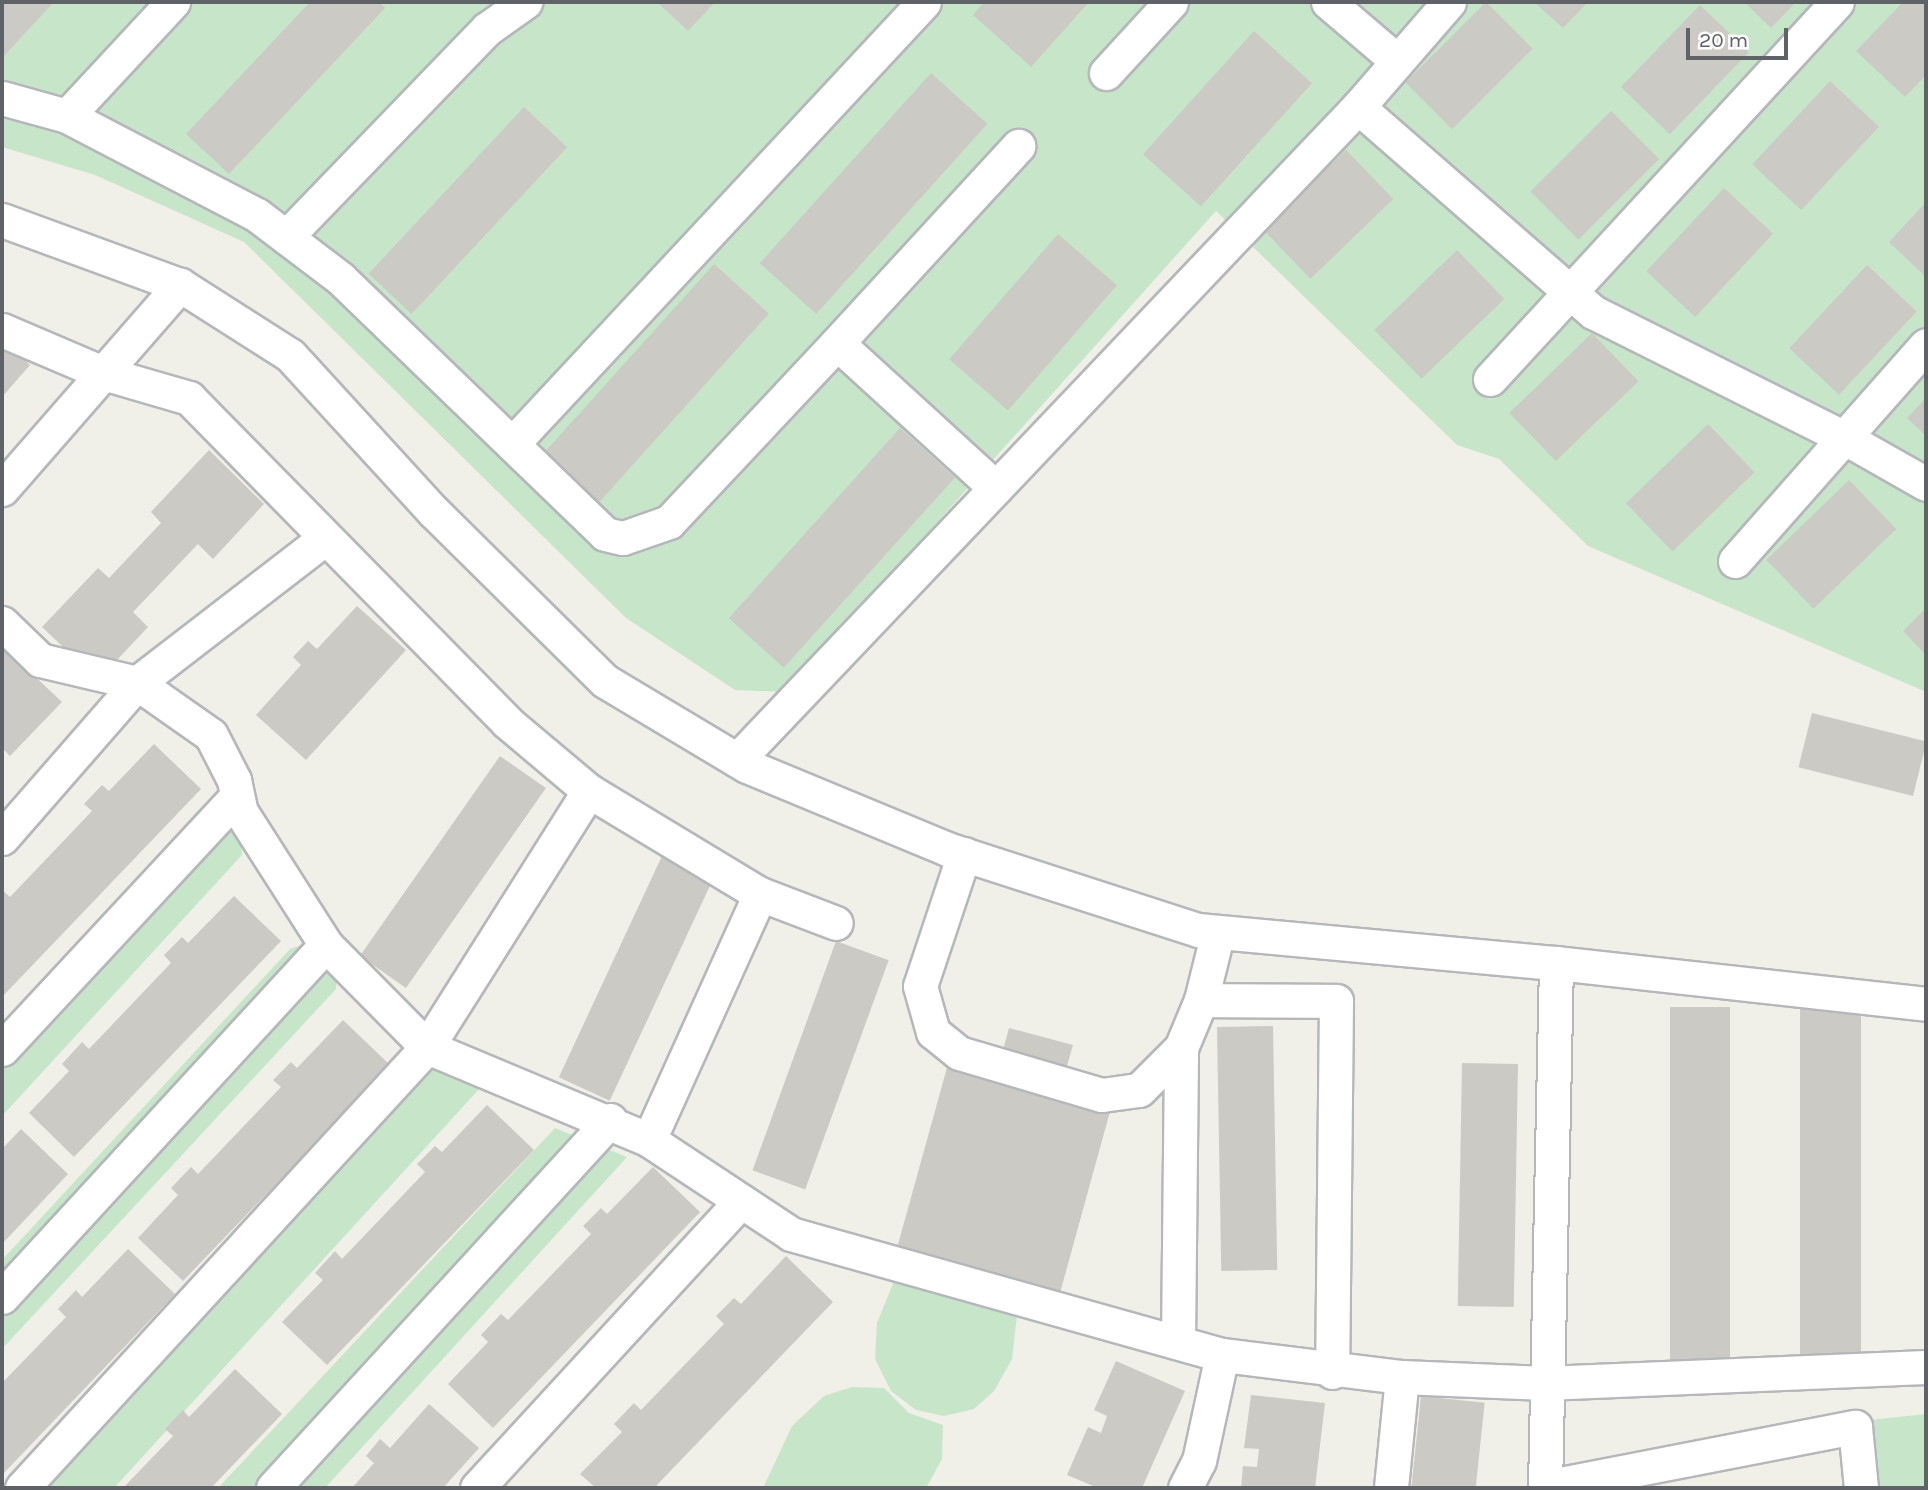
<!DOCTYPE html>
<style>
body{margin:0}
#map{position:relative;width:1928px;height:1490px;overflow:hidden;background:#f0efe8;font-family:Karla,sans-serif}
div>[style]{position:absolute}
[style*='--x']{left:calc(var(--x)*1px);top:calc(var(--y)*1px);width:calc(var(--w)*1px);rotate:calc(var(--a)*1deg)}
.green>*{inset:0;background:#c7e6c9}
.building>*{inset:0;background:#cccac4;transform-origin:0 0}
.roads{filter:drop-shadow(2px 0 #b5b7bb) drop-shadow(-2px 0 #b5b7bb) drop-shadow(0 2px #b5b7bb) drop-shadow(0 -2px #b5b7bb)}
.minor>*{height:33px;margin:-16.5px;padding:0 16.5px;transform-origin:16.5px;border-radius:16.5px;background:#fff}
span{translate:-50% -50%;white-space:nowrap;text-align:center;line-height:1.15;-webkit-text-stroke:7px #fff;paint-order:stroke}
.frame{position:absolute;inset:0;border:4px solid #5f6267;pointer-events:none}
.scale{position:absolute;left:1686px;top:28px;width:102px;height:32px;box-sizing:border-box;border:4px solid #5f6267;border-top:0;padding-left:9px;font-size:21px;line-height:24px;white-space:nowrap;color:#5f6267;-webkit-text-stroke:5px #fff;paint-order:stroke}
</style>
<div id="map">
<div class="green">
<i style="clip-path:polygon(2px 2px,1926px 2px,1926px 692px,1588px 546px,1499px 459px,1457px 445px,1216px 211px,785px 692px,735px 690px,626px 618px,244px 242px,95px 175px,2px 147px)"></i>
<i style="clip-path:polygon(228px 822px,241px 835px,242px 855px,2px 1116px,2px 1025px,185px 828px)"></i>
<i style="clip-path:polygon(311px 942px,337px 967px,336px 989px,2px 1349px,2px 1260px,290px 949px)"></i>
<i style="clip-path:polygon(438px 1064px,481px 1087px,114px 1488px,37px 1488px,428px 1068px)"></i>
<i style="clip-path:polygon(555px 1128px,627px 1157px,325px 1488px,218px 1488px)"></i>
<i style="clip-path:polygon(901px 1264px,1019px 1298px,1012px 1359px,994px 1391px,974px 1409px,944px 1416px,916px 1410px,891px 1391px,875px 1359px,877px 1323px)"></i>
<i style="clip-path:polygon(852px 1387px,884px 1388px,909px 1413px,943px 1425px,942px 1459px,926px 1488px,763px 1488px,792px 1426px,824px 1396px)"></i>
<i style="clip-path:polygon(1926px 1414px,1926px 1488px,1879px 1488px,1870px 1420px)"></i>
</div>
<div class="building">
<i style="clip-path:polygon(2px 2px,54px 2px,2px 58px)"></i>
<i style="clip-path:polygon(310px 2px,379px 2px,385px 8px,229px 174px,186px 134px)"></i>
<i style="clip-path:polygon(657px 2px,715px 2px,688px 31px)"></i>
<i style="clip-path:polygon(984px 2px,1089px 2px,1031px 67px,973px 15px)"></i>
<i style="left:1486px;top:2px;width:66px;height:114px;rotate:45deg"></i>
<i style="clip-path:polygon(1534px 2px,1588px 2px,1563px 28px)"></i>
<i style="clip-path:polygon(1744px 2px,1796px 2px,1771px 28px)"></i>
<i style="clip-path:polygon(1903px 2px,1926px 2px,1926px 75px,1905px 97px,1856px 51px)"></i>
<i style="left:1700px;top:5px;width:68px;height:114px;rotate:44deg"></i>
<i style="left:1254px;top:31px;width:78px;height:166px;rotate:42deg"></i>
<i style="left:931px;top:73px;width:76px;height:256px;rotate:42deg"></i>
<i style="left:1830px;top:81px;width:67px;height:114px;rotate:43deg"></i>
<i style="left:524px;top:107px;width:59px;height:228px;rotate:43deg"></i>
<i style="left:1611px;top:111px;width:68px;height:114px;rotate:45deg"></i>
<i style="left:1346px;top:150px;width:68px;height:115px;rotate:46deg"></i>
<i style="left:1724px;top:188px;width:67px;height:114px;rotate:43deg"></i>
<i style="clip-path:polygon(1926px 202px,1926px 277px,1889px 242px)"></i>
<i style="left:1058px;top:234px;width:78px;height:166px;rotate:41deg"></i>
<i style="left:1457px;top:250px;width:68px;height:115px;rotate:46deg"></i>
<i style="left:714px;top:264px;width:74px;height:256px;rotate:42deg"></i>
<i style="left:1867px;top:265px;width:68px;height:114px;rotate:43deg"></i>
<i style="left:1592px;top:333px;width:67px;height:115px;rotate:46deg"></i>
<i style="clip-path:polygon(2px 339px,30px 365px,2px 397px)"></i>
<i style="clip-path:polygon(1926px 398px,1926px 436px,1907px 418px)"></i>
<i style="left:1708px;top:424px;width:67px;height:114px;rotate:46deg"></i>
<i style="left:900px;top:428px;width:74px;height:256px;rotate:42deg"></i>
<i style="clip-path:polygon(209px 450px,264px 504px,213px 559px,198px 544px,133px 612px,148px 627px,98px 680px,42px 627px,98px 568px,109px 578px,161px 523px,151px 512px)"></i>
<i style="left:1849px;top:480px;width:68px;height:115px;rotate:46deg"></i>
<i style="clip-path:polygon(357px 606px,406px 650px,306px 760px,256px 715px,301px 665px,293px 657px,308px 641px,317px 649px)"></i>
<i style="clip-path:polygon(1926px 608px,1926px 655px,1903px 631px)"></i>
<i style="clip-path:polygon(6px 649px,62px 702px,10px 756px,2px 748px,2px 653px)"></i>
<i style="left:1812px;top:713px;width:118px;height:56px;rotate:14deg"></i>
<i style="clip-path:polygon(154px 744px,201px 789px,2px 997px,2px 890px,10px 897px,92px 811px,84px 804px,102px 785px,109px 791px)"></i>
<i style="left:500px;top:756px;width:56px;height:244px;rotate:35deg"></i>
<i style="left:662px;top:856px;width:56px;height:244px;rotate:25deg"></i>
<i style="clip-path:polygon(234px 896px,281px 941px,74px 1157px,29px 1113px,69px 1071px,62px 1064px,82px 1042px,89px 1049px,171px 963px,164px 955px,182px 937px,188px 943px)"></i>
<i style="left:836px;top:941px;width:56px;height:244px;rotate:20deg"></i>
<i style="left:1800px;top:1004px;width:61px;height:359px"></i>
<i style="left:1670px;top:1007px;width:60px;height:359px"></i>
<i style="clip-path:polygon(343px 1020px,390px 1065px,183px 1281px,138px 1238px,178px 1195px,171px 1188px,191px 1167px,198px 1174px,281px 1087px,273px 1080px,291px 1062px,297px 1068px)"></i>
<i style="left:1273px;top:1026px;width:244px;height:56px;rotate:89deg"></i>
<i style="clip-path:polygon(1009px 1028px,1073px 1045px,1059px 1094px,1111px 1108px,1060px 1293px,897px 1248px,948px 1064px,996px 1076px)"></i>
<i style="left:1462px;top:1063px;width:56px;height:243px;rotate:1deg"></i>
<i style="clip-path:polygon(487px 1105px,534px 1150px,327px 1365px,282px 1322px,323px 1280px,315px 1273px,335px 1251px,342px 1259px,425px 1172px,417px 1164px,435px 1146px,442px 1152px)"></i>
<i style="clip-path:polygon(21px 1129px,68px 1174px,2px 1244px,2px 1149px)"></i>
<i style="clip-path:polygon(653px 1167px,700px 1212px,493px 1428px,448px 1384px,488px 1342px,481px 1335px,501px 1314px,508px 1320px,591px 1234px,583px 1226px,601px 1208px,607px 1214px)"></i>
<i style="clip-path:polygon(128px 1249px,175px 1294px,2px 1475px,2px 1383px,66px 1317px,58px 1309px,76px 1290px,82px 1297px)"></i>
<i style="clip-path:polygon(786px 1256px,833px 1302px,654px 1488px,596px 1488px,580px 1474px,622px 1432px,614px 1424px,634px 1403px,641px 1410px,724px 1324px,716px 1316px,734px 1298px,741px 1304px)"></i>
<i style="clip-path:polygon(1116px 1361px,1185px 1391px,1142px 1488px,1098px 1488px,1067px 1475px,1088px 1427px,1101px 1433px,1107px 1416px,1094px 1410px)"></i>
<i style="clip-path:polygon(235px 1369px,282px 1414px,211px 1488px,123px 1488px,173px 1436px,165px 1429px,183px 1410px,189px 1417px)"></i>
<i style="clip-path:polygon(1251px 1395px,1325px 1403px,1315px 1488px,1241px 1488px,1243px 1466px,1257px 1467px,1259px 1449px,1244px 1448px)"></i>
<i style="left:1421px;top:1396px;width:64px;height:93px;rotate:6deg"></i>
<i style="clip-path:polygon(429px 1404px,479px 1448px,443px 1488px,352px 1488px,374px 1463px,366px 1456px,380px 1439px,390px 1448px)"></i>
</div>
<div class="roads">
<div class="minor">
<i style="--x:1328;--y:2;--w:89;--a:40.5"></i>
<i style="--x:1449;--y:2;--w:139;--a:130.9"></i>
<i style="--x:1358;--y:107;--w:312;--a:41.1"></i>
<i style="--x:1593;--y:312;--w:282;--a:26.6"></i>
<i style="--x:1845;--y:438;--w:93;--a:29.6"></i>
<i style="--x:1106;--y:73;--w:96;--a:-47.5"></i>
<i style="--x:2;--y:98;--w:67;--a:15.5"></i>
<i style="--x:67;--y:116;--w:214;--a:27.5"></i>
<i style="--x:257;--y:215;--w:104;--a:37.2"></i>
<i style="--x:340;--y:278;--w:368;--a:44"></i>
<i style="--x:605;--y:534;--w:18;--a:13"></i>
<i style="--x:623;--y:538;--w:49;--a:-19.2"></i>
<i style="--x:669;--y:522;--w:245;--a:-46.8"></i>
<i style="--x:837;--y:343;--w:215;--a:42.4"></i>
<i style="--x:67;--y:116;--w:156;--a:-47.1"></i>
<i style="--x:2;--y:220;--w:189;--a:20.1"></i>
<i style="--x:180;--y:285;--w:130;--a:32.5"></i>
<i style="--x:290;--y:355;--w:213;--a:47.5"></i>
<i style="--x:434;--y:512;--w:240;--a:44.7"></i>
<i style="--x:605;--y:681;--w:165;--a:30.9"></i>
<i style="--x:747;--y:766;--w:217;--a:22.5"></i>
<i style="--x:947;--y:849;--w:264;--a:17.9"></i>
<i style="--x:1198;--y:930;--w:360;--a:5.3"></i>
<i style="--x:1556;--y:963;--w:372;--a:6.3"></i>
<i style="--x:286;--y:237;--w:289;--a:-46"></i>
<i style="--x:487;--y:29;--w:47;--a:-35.4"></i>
<i style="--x:2;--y:330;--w:110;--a:23.1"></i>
<i style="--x:103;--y:373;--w:90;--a:16.2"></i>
<i style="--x:189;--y:398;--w:454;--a:45.5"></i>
<i style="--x:507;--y:722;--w:107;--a:40.1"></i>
<i style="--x:589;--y:791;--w:200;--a:31.1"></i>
<i style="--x:760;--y:894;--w:81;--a:20.9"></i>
<i style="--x:837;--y:343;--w:268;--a:-47.4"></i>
<i style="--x:1490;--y:379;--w:512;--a:-47.37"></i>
<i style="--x:512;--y:444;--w:604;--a:-47.01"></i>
<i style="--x:2;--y:489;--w:271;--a:-48.9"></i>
<i style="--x:1735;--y:561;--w:288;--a:-48.5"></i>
<i style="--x:2;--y:623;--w:53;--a:44.2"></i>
<i style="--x:40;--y:660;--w:100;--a:13.3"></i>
<i style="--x:137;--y:683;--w:90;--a:35.1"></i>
<i style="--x:211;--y:735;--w:51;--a:62.9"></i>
<i style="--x:234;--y:780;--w:33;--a:78"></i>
<i style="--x:241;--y:812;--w:158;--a:57.4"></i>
<i style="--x:326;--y:945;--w:144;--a:45.3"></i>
<i style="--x:427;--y:1047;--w:241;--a:22.7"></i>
<i style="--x:737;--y:760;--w:901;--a:-46.44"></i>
<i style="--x:2;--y:838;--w:206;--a:-48.9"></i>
<i style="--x:137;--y:683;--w:236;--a:-37.6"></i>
<i style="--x:964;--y:854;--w:139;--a:108.4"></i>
<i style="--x:920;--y:986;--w:48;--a:74.2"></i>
<i style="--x:933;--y:1032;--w:33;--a:39"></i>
<i style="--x:959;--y:1053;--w:149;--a:16.4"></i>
<i style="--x:1102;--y:1095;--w:37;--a:-8"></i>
<i style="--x:1139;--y:1090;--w:59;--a:-45"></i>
<i style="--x:760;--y:894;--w:270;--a:114.3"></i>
<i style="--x:649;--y:1140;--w:170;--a:33.5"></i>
<i style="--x:791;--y:1234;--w:448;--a:15.7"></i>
<i style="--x:1222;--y:1355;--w:181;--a:7"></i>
<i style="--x:1402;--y:1377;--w:112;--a:95.7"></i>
<i style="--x:1201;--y:1000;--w:70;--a:-76"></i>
<i style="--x:2;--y:1049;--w:345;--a:-47.1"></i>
<i style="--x:2;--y:1297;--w:478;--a:-47.4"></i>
<i style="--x:1178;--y:1342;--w:294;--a:-89.4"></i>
<i style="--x:1181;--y:1048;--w:52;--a:-67.4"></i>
<i style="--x:1201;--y:1000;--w:135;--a:0.4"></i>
<i style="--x:1336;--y:1001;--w:371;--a:90.6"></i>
<i style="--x:1402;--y:1377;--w:143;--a:2.4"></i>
<i style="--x:1545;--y:1383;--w:381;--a:-2.4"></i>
<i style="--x:1545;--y:1487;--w:316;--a:-11"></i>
<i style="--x:1855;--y:1427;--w:61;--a:84.4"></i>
<i style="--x:22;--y:1488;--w:599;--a:-47.44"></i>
<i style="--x:427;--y:1047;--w:303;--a:-57.7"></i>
<i style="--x:273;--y:1488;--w:499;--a:-47.5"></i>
<i style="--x:477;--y:1488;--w:390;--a:-47.4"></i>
<i style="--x:1185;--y:1488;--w:30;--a:-63"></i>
<i style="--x:1199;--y:1461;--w:108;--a:-77.8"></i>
<i style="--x:1545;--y:1488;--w:525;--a:-88.8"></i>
</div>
</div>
<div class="frame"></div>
<div class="scale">20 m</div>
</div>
